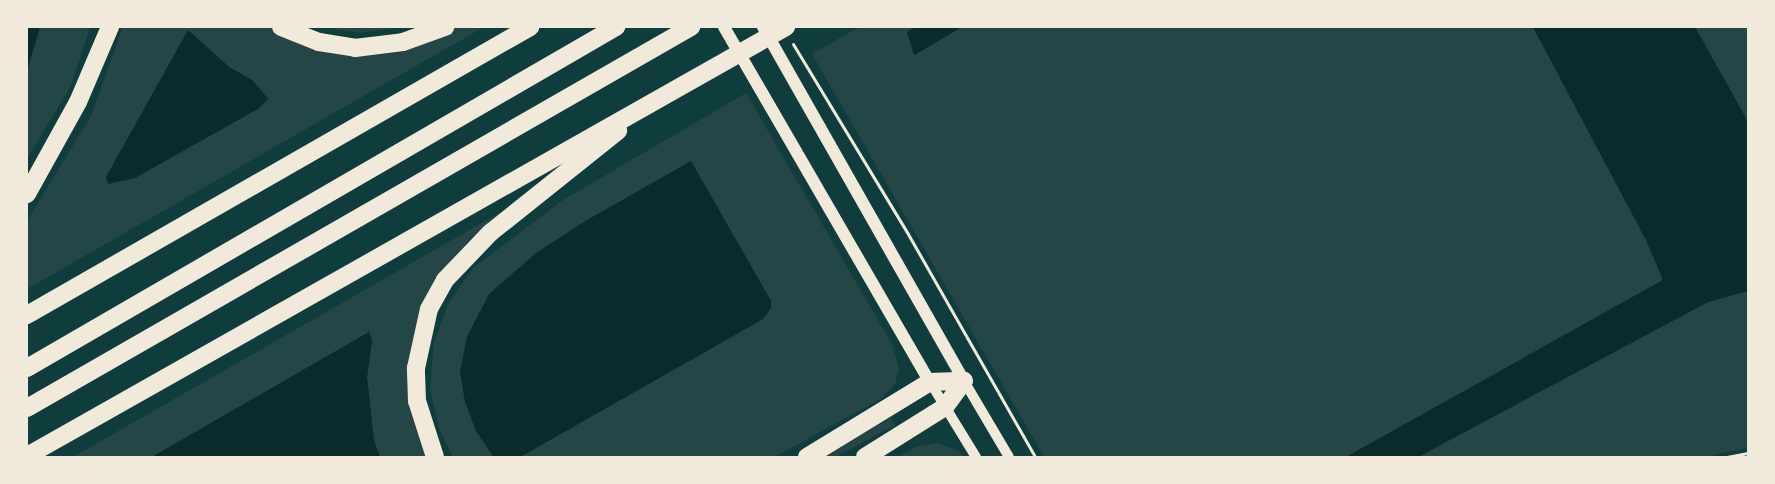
<!DOCTYPE html>
<style>
body{margin:0}
#map{position:relative;width:1775px;height:484px;overflow:hidden;background:#0f3d3e;font-family:Rubik,sans-serif}
div>[style]{position:absolute}
[style*='--x']{left:calc(var(--x)*1px);top:calc(var(--y)*1px);width:calc(var(--w)*1px);rotate:calc(var(--a)*1deg)}
.green>*{inset:0;background:#244646}
.water>*{inset:0;background:#0a2a2b}
.path>*{height:3px;margin:-1.5px;padding:0 1.5px;transform-origin:1.5px;border-radius:1.5px;background:#f1e9da}
.tertiary>*{height:10px;margin:-5px;padding:0 5px;transform-origin:5px;border-radius:5px;background:#f1e9da}
.secondary>*{height:12px;margin:-6px;padding:0 6px;transform-origin:6px;border-radius:6px;background:#f1e9da}
.motorway>*{height:18px;margin:-9px;padding:0 9px;transform-origin:9px;border-radius:9px;background:#f1e9da}
span{translate:-50% -50%;white-space:nowrap;text-align:center;line-height:1.15;-webkit-text-stroke:5px #f1e9da;paint-order:stroke}
.frame{position:absolute;inset:0;border:28px solid #f1e9da;pointer-events:none}
</style>
<div id="map">
<div class="green">
<i style="clip-path:polygon(40px 27px,90px 27px,71px 86px,27px 159px,27px 71px)"></i>
<i style="clip-path:polygon(evenodd,123px 27px,272px 27px,296px 42px,335px 54px,361px 55px,453px 27px,484px 27px,27px 289px,27px 221px,91px 116px,123px 27px,188px 30px,229px 67px,252px 80px,268px 98px,258px 109px,157px 89px,188px 30px)"></i>
<i style="clip-path:polygon(323px 27px,402px 27px,360px 33px)"></i>
<i style="clip-path:polygon(859px 27px,915px 27px,907px 32px,915px 55px,962px 27px,1533px 27px,1646px 240px,1663px 280px,1346px 457px,1044px 457px,812px 54px)"></i>
<i style="clip-path:polygon(1695px 27px,1748px 27px,1748px 122px,1730px 89px)"></i>
<i style="clip-path:polygon(746px 93px,892px 344px,899px 369px,895px 384px,881px 399px,774px 457px,520px 457px,763px 319px,771px 308px,771px 301px,690px 161px,489px 295px,467px 337px,495px 457px,453px 457px,439px 428px,430px 389px,434px 343px,448px 304px,473px 268px,563px 200px)"></i>
<i style="clip-path:polygon(513px 205px,469px 240px,442px 273px,419px 313px,407px 384px,413px 418px,428px 457px,380px 457px,374px 441px,367px 377px,372px 340px,369px 332px,152px 457px,73px 457px)"></i>
<i style="clip-path:polygon(1737px 291px,1748px 291px,1748px 448px,1703px 457px,1418px 457px,1708px 302px)"></i>
<i style="clip-path:polygon(891px 418px,895px 425px,836px 457px,820px 457px)"></i>
<i style="clip-path:polygon(936px 443px,957px 450px,964px 457px,898px 457px,915px 447px)"></i>
</div>
<div class="water">
<i style="clip-path:polygon(27px 27px,40px 27px,27px 71px)"></i>
<i style="clip-path:polygon(915px 27px,962px 27px,914px 55px,907px 32px)"></i>
<i style="clip-path:polygon(1533px 27px,1695px 27px,1748px 122px,1748px 291px,1708px 302px,1418px 457px,1346px 457px,1663px 280px,1646px 240px)"></i>
<i style="clip-path:polygon(188px 30px,229px 67px,252px 80px,268px 99px,258px 109px,135px 178px,108px 184px,106px 177px)"></i>
<i style="clip-path:polygon(691px 161px,771px 301px,771px 308px,763px 319px,520px 457px,493px 456px,476px 431px,465px 402px,460px 372px,467px 337px,489px 294px,536px 253px,587px 220px)"></i>
<i style="clip-path:polygon(369px 332px,372px 340px,367px 377px,374px 441px,380px 457px,152px 457px)"></i>
</div>
<div class="path">
<i style="--x:793;--y:44;--w:222;--a:58.8"></i>
<i style="--x:908;--y:234;--w:257;--a:60.3"></i>
<i style="--x:1727;--y:457;--w:21;--a:-11"></i>
</div>
<div class="tertiary">
<i style="--x:964;--y:381;--w:88;--a:59.4"></i>
<i style="--x:930;--y:382;--w:88;--a:58.5"></i>
</div>
<div class="secondary">
<i style="--x:724;--y:27;--w:410;--a:59.9"></i>
<i style="--x:763;--y:27;--w:407;--a:60.4"></i>
</div>
<div class="motorway">
<i style="--x:281;--y:27;--w:41;--a:21.5"></i>
<i style="--x:319;--y:42;--w:36;--a:9"></i>
<i style="--x:355;--y:48;--w:48;--a:-7.1"></i>
<i style="--x:403;--y:42;--w:45;--a:-19.7"></i>
<i style="--x:27;--y:194;--w:105;--a:-61"></i>
<i style="--x:78;--y:102;--w:82;--a:-66.9"></i>
<i style="--x:27;--y:315;--w:580;--a:-29.79"></i>
<i style="--x:27;--y:368;--w:681;--a:-30.07"></i>
<i style="--x:27;--y:408;--w:766;--a:-29.85"></i>
<i style="--x:27;--y:456;--w:872;--a:-29.48"></i>
<i style="--x:435;--y:457;--w:59;--a:-107.8"></i>
<i style="--x:417;--y:401;--w:33;--a:-92"></i>
<i style="--x:416;--y:368;--w:60;--a:-77.6"></i>
<i style="--x:429;--y:309;--w:33;--a:-61"></i>
<i style="--x:445;--y:280;--w:65;--a:-46.2"></i>
<i style="--x:490;--y:233;--w:164;--a:-38.6"></i>
<i style="--x:807;--y:457;--w:144;--a:-31.4"></i>
<i style="--x:930;--y:382;--w:34;--a:-2"></i>
<i style="--x:865;--y:457;--w:94;--a:-32"></i>
<i style="--x:945;--y:407;--w:32;--a:-54"></i>
</div>
<div class="frame"></div>
</div>
